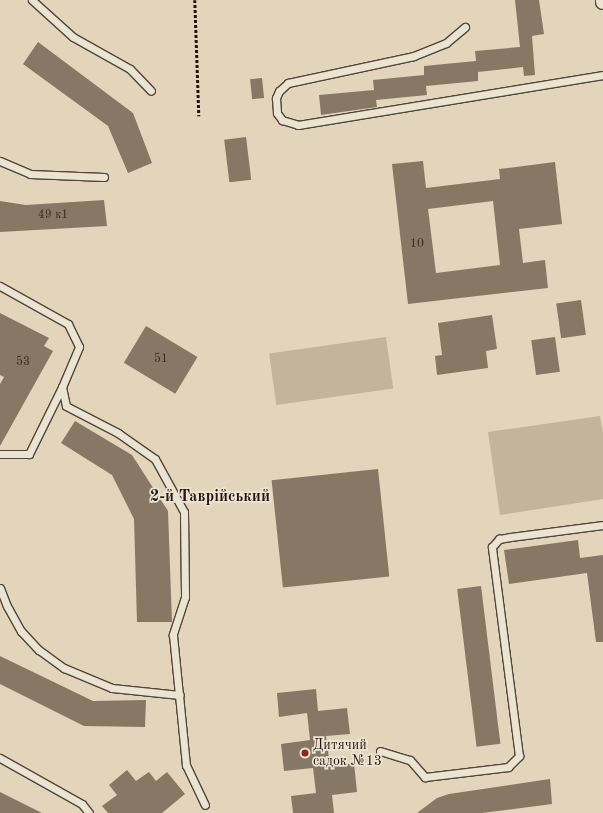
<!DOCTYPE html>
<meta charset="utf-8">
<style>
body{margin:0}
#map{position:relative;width:603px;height:813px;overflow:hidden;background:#e2d5bb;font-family:"Old Standard TT",serif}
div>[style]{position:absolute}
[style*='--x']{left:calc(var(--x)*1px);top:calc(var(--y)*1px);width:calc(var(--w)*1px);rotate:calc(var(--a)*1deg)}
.green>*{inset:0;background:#c2b49d;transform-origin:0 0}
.building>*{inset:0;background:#877866;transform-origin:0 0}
.path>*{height:2.5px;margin-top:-1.25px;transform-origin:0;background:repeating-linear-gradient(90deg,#24130a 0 3px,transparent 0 5px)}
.roads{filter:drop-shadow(1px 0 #544436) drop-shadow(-1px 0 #544436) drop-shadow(0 1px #544436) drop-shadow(0 -1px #544436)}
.lane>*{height:7px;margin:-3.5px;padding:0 3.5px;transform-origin:3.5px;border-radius:3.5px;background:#ece4d3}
.street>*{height:14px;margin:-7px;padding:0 7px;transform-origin:7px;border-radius:7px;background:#ece4d3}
.dots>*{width:11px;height:11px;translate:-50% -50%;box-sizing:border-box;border:2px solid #ece4d3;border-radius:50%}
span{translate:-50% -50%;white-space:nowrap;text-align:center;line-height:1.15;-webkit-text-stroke:3.5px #ece4d3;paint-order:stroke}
.number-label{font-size:12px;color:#3d2c21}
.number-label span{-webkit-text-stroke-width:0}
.poi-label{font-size:14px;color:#24130a}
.left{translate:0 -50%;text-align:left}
.quarter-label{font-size:16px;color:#24130a;font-weight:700}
</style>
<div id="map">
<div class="green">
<i style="left:386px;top:337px;width:52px;height:118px;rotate:82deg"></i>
<i style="clip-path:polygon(600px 416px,603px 433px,603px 499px,500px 515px,488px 432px)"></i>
</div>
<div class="building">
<i style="clip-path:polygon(515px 0,539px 0,544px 34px,532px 36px,535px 75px,524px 76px,523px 67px,478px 72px,478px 81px,426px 86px,427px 95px,376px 100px,377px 107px,321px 115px,319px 95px,374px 90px,373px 80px,424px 75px,424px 66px,476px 61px,475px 51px,520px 47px)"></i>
<i style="clip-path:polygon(38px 42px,133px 113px,152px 163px,128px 173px,108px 126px,23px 64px)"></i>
<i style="left:262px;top:78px;width:20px;height:12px;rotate:84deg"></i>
<i style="left:246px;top:137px;width:43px;height:22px;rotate:83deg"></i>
<i style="clip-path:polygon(evenodd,423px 161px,426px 188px,500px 179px,499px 169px,555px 162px,562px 224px,519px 229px,523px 263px,545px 260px,548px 288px,408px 304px,392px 164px,423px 161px,493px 201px,500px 265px,436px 273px,428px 209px,493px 201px)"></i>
<i style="clip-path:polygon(104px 200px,107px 226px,0 232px,0 201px,26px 205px)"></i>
<i style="left:581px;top:300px;width:35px;height:25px;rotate:82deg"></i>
<i style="clip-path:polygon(0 313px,49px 338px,44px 346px,53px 351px,0 446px,0 384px,4px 377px,0 375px)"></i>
<i style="clip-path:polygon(492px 315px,497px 349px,486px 351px,488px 368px,437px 375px,435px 356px,442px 355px,438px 323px)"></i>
<i style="left:146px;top:326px;width:60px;height:43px;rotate:31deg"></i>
<i style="left:555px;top:337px;width:35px;height:24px;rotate:82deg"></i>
<i style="clip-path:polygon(75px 421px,132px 455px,168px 511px,172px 622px,137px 622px,134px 519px,112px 475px,61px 443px)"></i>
<i style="left:378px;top:469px;width:108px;height:107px;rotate:84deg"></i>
<i style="clip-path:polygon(578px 540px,580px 558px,603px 555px,603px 642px,596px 642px,587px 573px,509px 584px,504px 550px)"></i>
<i style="left:481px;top:586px;width:159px;height:24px;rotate:83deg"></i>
<i style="clip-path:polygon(0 656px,93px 701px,146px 700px,145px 727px,84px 726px,0 684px)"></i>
<i style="clip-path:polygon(316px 689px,318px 711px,347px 708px,350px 734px,326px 736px,330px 766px,354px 763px,357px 792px,332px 795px,334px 813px,293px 813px,291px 796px,316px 793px,313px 768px,284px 771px,281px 744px,310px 740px,307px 713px,279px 717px,277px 693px)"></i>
<i style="clip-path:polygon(127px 770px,136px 781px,149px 772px,156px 781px,167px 772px,185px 794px,162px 813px,108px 813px,102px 806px,117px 795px,109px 785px)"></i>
<i style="clip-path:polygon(550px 779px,552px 804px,482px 813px,417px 813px,437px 798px,449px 794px)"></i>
<i style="clip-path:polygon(0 792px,42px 813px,0 813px)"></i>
</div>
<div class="path">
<i style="--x:195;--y:0;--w:116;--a:88"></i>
</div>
<div class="roads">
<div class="lane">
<i style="--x:32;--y:0;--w:55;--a:42.1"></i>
<i style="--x:73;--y:37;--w:65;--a:29.3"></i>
<i style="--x:130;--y:69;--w:30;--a:46"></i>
<i style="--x:465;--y:27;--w:25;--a:140"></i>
<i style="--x:446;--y:43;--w:35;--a:158"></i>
<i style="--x:414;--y:56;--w:129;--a:167.9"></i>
<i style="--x:288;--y:83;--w:12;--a:138"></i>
<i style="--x:279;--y:91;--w:8;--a:113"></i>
<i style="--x:276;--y:98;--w:15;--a:86"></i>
<i style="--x:277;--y:113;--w:9;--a:54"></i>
<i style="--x:282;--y:120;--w:17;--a:17"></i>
<i style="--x:298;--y:125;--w:309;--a:-9.3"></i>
<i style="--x:0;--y:161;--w:33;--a:23"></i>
<i style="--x:30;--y:174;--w:74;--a:2.3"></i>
<i style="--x:0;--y:286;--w:78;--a:29.2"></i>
<i style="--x:68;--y:324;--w:25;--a:64"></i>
<i style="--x:79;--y:347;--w:43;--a:113"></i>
<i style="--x:62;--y:387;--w:19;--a:78"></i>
<i style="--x:66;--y:406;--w:59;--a:27.4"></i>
<i style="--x:118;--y:433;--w:45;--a:35.1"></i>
<i style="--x:155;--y:459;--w:60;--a:61.3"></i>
<i style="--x:184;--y:512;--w:85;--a:89.3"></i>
<i style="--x:185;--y:597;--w:40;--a:108"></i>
<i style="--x:173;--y:635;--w:131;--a:84.3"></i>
<i style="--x:186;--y:765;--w:44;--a:64.6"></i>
<i style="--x:0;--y:454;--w:29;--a:0"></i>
<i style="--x:29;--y:454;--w:75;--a:-63.8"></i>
<i style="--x:0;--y:588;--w:19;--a:69"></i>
<i style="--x:7;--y:606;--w:29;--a:61"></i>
<i style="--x:21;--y:631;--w:26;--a:47"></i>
<i style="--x:39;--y:650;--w:31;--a:36"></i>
<i style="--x:64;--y:668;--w:52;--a:22.6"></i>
<i style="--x:112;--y:688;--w:68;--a:5.9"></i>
<i style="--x:380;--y:751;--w:31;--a:17"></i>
<i style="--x:410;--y:760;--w:23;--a:49"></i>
<i style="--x:425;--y:777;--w:84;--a:-6.9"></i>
<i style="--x:508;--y:767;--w:16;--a:-45"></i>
<i style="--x:519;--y:756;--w:211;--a:-97.4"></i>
<i style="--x:492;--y:547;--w:11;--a:-49"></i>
<i style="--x:499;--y:539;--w:11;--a:-10"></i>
<i style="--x:510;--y:537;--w:94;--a:-7.4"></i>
<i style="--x:0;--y:758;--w:94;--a:29.3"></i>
<i style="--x:82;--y:804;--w:11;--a:52"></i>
</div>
<div class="street">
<i style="--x:603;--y:0;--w:2;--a:90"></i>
</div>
</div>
<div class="dots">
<i style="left:305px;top:753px;background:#8f2418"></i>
</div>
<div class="number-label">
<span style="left:53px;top:216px">49 к1</span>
<span style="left:417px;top:245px">10</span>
<span style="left:161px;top:360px">51</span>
<span style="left:23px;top:363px">53</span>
</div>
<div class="poi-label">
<span class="left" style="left:313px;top:753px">Дитячий<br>садок №13</span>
</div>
<div class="quarter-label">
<span style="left:210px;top:497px">2-й Таврійський</span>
</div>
</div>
